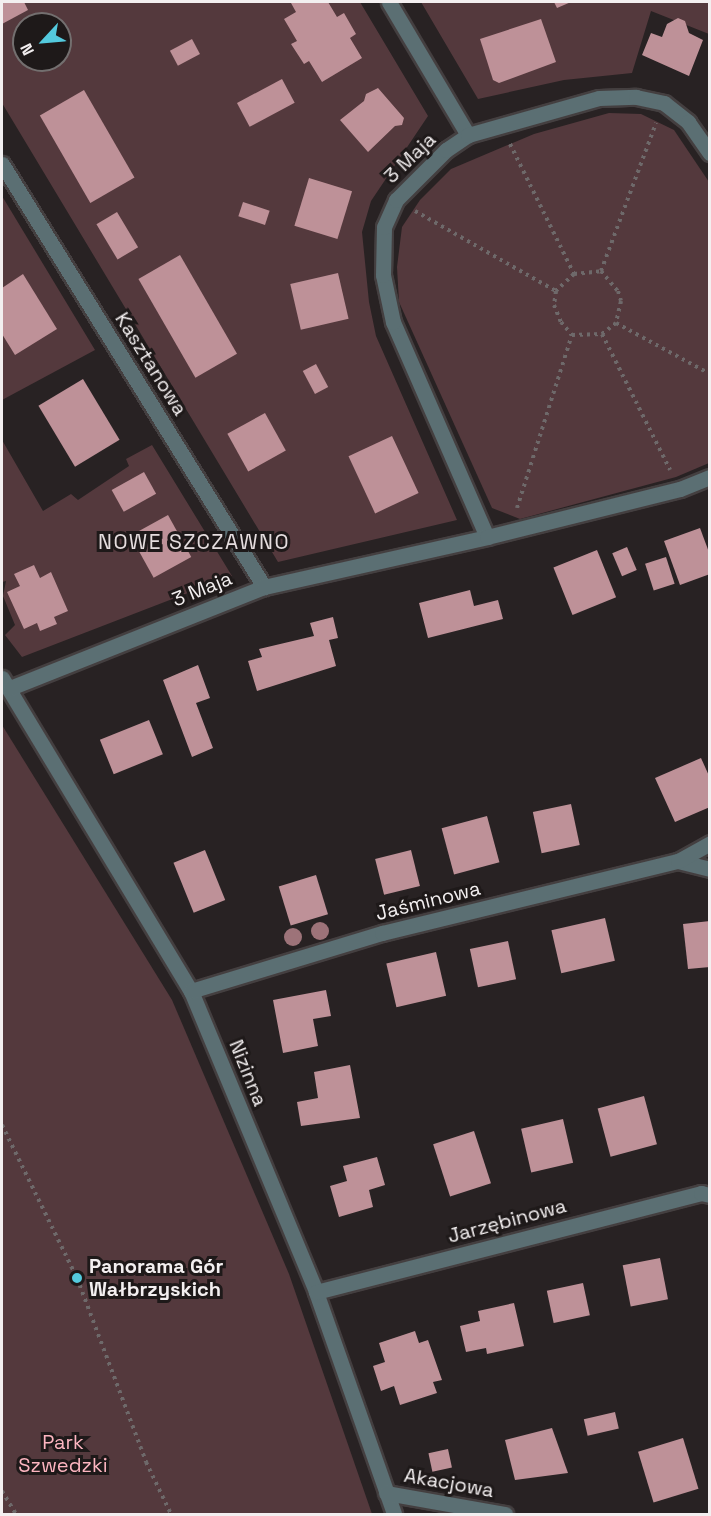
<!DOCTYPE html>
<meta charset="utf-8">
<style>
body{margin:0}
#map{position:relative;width:711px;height:1516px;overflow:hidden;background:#282223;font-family:"Space Grotesk",sans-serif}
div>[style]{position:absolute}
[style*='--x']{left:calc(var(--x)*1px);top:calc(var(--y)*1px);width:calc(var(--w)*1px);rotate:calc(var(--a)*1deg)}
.green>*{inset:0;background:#54393d}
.building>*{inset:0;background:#be9198;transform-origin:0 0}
.path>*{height:4px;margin-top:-2px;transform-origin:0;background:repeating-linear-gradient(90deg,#6e696a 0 3px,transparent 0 7.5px)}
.roads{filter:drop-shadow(2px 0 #443f40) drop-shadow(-2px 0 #443f40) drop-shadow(0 2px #443f40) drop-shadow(0 -2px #443f40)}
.street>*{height:15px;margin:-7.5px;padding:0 7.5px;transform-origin:7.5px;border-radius:7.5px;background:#5b6f73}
.trees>*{width:18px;height:18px;margin:-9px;border-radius:50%;background:#9d7379}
.dots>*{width:16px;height:16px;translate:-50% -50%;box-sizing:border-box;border:3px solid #1e1919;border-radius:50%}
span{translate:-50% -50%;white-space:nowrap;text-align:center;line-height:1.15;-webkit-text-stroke:6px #1e1919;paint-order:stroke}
.street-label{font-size:20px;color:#f3eff0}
.poi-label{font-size:20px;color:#f3eff0;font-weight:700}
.left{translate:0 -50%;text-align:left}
.park-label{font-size:20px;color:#fdb5c0}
.neighbourhood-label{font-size:21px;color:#e5ddde;letter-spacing:1.5px}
.frame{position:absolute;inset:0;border:3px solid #f3eff0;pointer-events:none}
.north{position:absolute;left:12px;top:12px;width:60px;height:60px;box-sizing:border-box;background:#1e1919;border:2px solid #736f6f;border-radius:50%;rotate:244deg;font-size:16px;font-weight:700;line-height:24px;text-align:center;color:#f3eff0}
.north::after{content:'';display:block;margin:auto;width:21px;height:27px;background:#54cade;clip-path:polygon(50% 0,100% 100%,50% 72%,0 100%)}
</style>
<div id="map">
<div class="green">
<i style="clip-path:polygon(evenodd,2px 2px,360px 2px,428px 116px,371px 201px,362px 232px,369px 302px,376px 336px,457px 520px,278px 562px,2px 103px,2px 2px,24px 24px,60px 24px,60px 60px,24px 60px,24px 24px)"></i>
<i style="clip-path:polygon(421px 2px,709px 2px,709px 34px,651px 11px,632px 73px,564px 80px,478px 99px)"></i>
<i style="clip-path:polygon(609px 113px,641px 114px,674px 130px,709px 182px,709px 463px,676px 477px,520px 519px,492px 508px,399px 302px,397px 267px,402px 227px,420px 200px,451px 169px,534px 134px)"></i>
<i style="clip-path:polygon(2px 196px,95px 350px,2px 400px)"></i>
<i style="clip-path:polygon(2px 440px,43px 511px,71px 494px,78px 500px,129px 466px,126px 459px,152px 445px,232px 576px,22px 657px,5px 635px,15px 625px,3px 596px,6px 581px,2px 582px)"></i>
<i style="clip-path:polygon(2px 725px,172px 1000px,289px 1274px,372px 1514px,2px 1514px)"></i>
</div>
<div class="building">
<i style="clip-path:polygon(2px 2px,24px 2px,28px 10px,2px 24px)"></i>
<i style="clip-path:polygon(294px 2px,328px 2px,337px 17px,344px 13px,356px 34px,350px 38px,362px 58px,322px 82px,309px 61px,304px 64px,291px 44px,297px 41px,284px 19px,296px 12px,291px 3px)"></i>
<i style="clip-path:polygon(554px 2px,571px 2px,557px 8px)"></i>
<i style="clip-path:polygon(678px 18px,685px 21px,689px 33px,703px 40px,689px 76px,642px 55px,651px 33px,662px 37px,667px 24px)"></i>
<i style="clip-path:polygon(541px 19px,556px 62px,499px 83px,493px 80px,480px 39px)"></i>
<i style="left:192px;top:39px;width:17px;height:25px;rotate:62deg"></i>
<i style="left:282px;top:79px;width:27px;height:51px;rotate:62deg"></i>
<i style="clip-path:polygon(378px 88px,404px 118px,402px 125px,395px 126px,368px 152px,340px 120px,364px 101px,366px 94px)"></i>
<i style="left:84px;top:90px;width:101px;height:51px;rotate:60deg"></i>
<i style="left:309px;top:178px;width:45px;height:50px;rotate:17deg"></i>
<i style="left:243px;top:202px;width:28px;height:15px;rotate:18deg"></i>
<i style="left:117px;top:212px;width:41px;height:24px;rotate:59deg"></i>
<i style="left:180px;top:255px;width:114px;height:48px;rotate:60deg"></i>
<i style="left:338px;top:273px;width:47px;height:49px;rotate:77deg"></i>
<i style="clip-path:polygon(23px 274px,57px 329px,15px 355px,2px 334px,2px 288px)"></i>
<i style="left:316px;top:364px;width:26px;height:15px;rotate:62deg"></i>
<i style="left:83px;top:379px;width:71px;height:52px;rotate:59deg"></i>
<i style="left:265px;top:413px;width:43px;height:43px;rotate:61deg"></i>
<i style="left:392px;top:436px;width:63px;height:48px;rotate:65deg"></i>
<i style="left:144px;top:472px;width:25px;height:37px;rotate:61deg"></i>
<i style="left:168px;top:515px;width:48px;height:43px;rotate:61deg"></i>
<i style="clip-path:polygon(700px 528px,710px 555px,710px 574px,680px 585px,664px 541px)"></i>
<i style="left:627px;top:547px;width:25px;height:16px;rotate:67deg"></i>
<i style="left:597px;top:550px;width:51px;height:47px;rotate:68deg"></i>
<i style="left:666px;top:557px;width:28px;height:22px;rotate:72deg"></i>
<i style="clip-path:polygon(34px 565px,40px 578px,51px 572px,68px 611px,54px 617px,57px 624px,40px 631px,37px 623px,24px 629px,7px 592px,20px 586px,14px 574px)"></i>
<i style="clip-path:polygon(470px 590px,474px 606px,498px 600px,503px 619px,428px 638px,419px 603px)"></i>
<i style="clip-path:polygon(333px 617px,338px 638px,329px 640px,336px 666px,257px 691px,248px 661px,262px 657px,259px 649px,314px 636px,310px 623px)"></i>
<i style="clip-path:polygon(198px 665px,210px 698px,196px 703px,213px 748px,192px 757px,163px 680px)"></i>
<i style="left:149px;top:720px;width:37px;height:53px;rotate:68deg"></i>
<i style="clip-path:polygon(701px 758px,710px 778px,710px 807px,675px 822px,655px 778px)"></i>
<i style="left:571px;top:804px;width:42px;height:39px;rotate:78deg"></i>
<i style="left:487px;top:816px;width:48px;height:47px;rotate:75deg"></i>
<i style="left:205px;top:850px;width:54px;height:34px;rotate:68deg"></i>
<i style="left:411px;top:850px;width:37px;height:37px;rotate:76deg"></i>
<i style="left:316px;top:875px;width:41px;height:39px;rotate:73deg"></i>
<i style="left:605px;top:918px;width:44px;height:55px;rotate:77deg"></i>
<i style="clip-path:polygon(710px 921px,710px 967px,688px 969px,683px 924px)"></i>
<i style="left:508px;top:941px;width:39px;height:39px;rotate:78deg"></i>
<i style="left:436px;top:952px;width:45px;height:51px;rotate:77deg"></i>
<i style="clip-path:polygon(326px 990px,331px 1016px,313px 1019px,318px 1046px,283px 1053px,273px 1000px)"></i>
<i style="clip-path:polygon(350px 1065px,360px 1118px,301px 1126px,297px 1102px,318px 1098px,314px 1072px)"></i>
<i style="left:644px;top:1096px;width:50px;height:48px;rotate:75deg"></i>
<i style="left:563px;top:1119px;width:45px;height:43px;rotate:77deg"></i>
<i style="left:474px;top:1131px;width:55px;height:43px;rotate:72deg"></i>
<i style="clip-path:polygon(377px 1157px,385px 1185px,369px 1190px,373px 1207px,339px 1217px,330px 1186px,347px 1181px,343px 1166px)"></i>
<i style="left:660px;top:1258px;width:42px;height:38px;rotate:79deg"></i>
<i style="left:583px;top:1283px;width:33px;height:37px;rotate:78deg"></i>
<i style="clip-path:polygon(514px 1303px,524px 1346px,487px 1354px,486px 1348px,466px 1352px,460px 1326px,480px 1321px,478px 1311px)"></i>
<i style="clip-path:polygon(415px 1331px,419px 1343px,428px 1340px,442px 1380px,433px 1382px,437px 1393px,400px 1405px,394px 1386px,381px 1391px,373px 1366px,385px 1362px,379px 1343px)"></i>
<i style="left:615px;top:1412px;width:17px;height:32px;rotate:77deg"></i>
<i style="clip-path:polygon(552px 1428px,568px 1473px,515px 1480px,505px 1440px)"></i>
<i style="left:683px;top:1438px;width:53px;height:47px;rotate:73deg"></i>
<i style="left:448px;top:1449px;width:19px;height:20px;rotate:78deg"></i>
</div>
<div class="path">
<i style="--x:510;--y:144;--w:145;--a:63.8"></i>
<i style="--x:574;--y:274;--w:25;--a:137"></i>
<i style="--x:415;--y:211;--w:162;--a:29.6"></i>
<i style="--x:556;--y:291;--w:14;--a:98"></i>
<i style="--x:554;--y:305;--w:18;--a:68"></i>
<i style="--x:561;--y:322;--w:17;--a:50"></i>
<i style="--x:601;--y:271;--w:26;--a:50"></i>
<i style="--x:618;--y:291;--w:10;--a:73"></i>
<i style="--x:621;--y:301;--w:23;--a:103"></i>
<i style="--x:616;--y:323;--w:107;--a:28.5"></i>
<i style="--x:574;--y:274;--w:27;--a:-6"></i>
<i style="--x:601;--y:271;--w:158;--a:-69.6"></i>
<i style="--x:616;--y:323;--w:18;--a:142"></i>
<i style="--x:602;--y:334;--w:152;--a:63.4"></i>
<i style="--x:517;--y:508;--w:182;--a:-72.4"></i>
<i style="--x:572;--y:335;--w:30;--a:-2"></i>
<i style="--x:2;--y:1125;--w:170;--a:63.9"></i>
<i style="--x:77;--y:1278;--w:197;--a:69.4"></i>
<i style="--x:146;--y:1462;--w:58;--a:64.3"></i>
<i style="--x:2;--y:1491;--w:27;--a:59"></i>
</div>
<div class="roads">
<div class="street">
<i style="--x:389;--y:2;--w:155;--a:59.3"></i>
<i style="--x:2;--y:164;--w:498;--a:58.2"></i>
<i style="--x:487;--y:537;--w:235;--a:-113.6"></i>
<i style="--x:393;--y:322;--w:48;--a:-102"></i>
<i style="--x:383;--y:275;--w:48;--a:-88.8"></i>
<i style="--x:384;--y:227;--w:30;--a:-66"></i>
<i style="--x:396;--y:200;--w:71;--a:-45"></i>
<i style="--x:446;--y:150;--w:27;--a:-34"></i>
<i style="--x:468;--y:135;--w:136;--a:-15.8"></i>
<i style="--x:599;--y:98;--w:37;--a:-2"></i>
<i style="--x:636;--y:97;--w:29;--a:12"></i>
<i style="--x:664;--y:103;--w:31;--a:38"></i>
<i style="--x:688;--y:122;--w:38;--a:55"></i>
<i style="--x:2;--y:678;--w:366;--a:58.9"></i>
<i style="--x:191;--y:991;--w:326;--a:67.4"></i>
<i style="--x:316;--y:1292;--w:235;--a:70.6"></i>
<i style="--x:10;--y:688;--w:273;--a:-21.7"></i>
<i style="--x:264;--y:587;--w:229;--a:-12.6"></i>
<i style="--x:487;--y:537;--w:199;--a:-14"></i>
<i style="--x:680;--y:489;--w:32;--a:-22"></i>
<i style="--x:678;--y:861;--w:33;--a:14"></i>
<i style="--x:191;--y:991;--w:200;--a:-16.9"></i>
<i style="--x:382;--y:933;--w:305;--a:-13.7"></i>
<i style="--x:678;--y:861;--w:37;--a:-29"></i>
<i style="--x:316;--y:1292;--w:398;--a:-14.4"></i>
<i style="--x:701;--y:1193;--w:9;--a:13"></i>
<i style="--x:386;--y:1493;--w:121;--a:10"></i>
</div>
</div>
<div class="trees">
<i style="left:320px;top:931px"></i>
<i style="left:293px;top:937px"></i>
</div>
<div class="dots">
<i style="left:77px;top:1278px;background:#54cade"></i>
</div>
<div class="street-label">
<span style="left:410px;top:158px;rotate:-44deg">3 Maja</span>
<span style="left:151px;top:364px;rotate:58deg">Kasztanowa</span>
<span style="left:202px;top:589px;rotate:-22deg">3 Maja</span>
<span style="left:428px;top:901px;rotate:-14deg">Jaśminowa</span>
<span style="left:248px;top:1073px;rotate:68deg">Nizinna</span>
<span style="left:507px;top:1221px;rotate:-15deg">Jarzębinowa</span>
<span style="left:449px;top:1483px;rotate:10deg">Akacjowa</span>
</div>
<div class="poi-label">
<span class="left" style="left:89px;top:1278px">Panorama Gór<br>Wałbrzyskich</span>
</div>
<div class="park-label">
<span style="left:63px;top:1454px">Park<br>Szwedzki</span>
</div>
<div class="neighbourhood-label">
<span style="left:194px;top:542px">NOWE SZCZAWNO</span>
</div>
<div class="frame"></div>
<div class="north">N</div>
</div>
